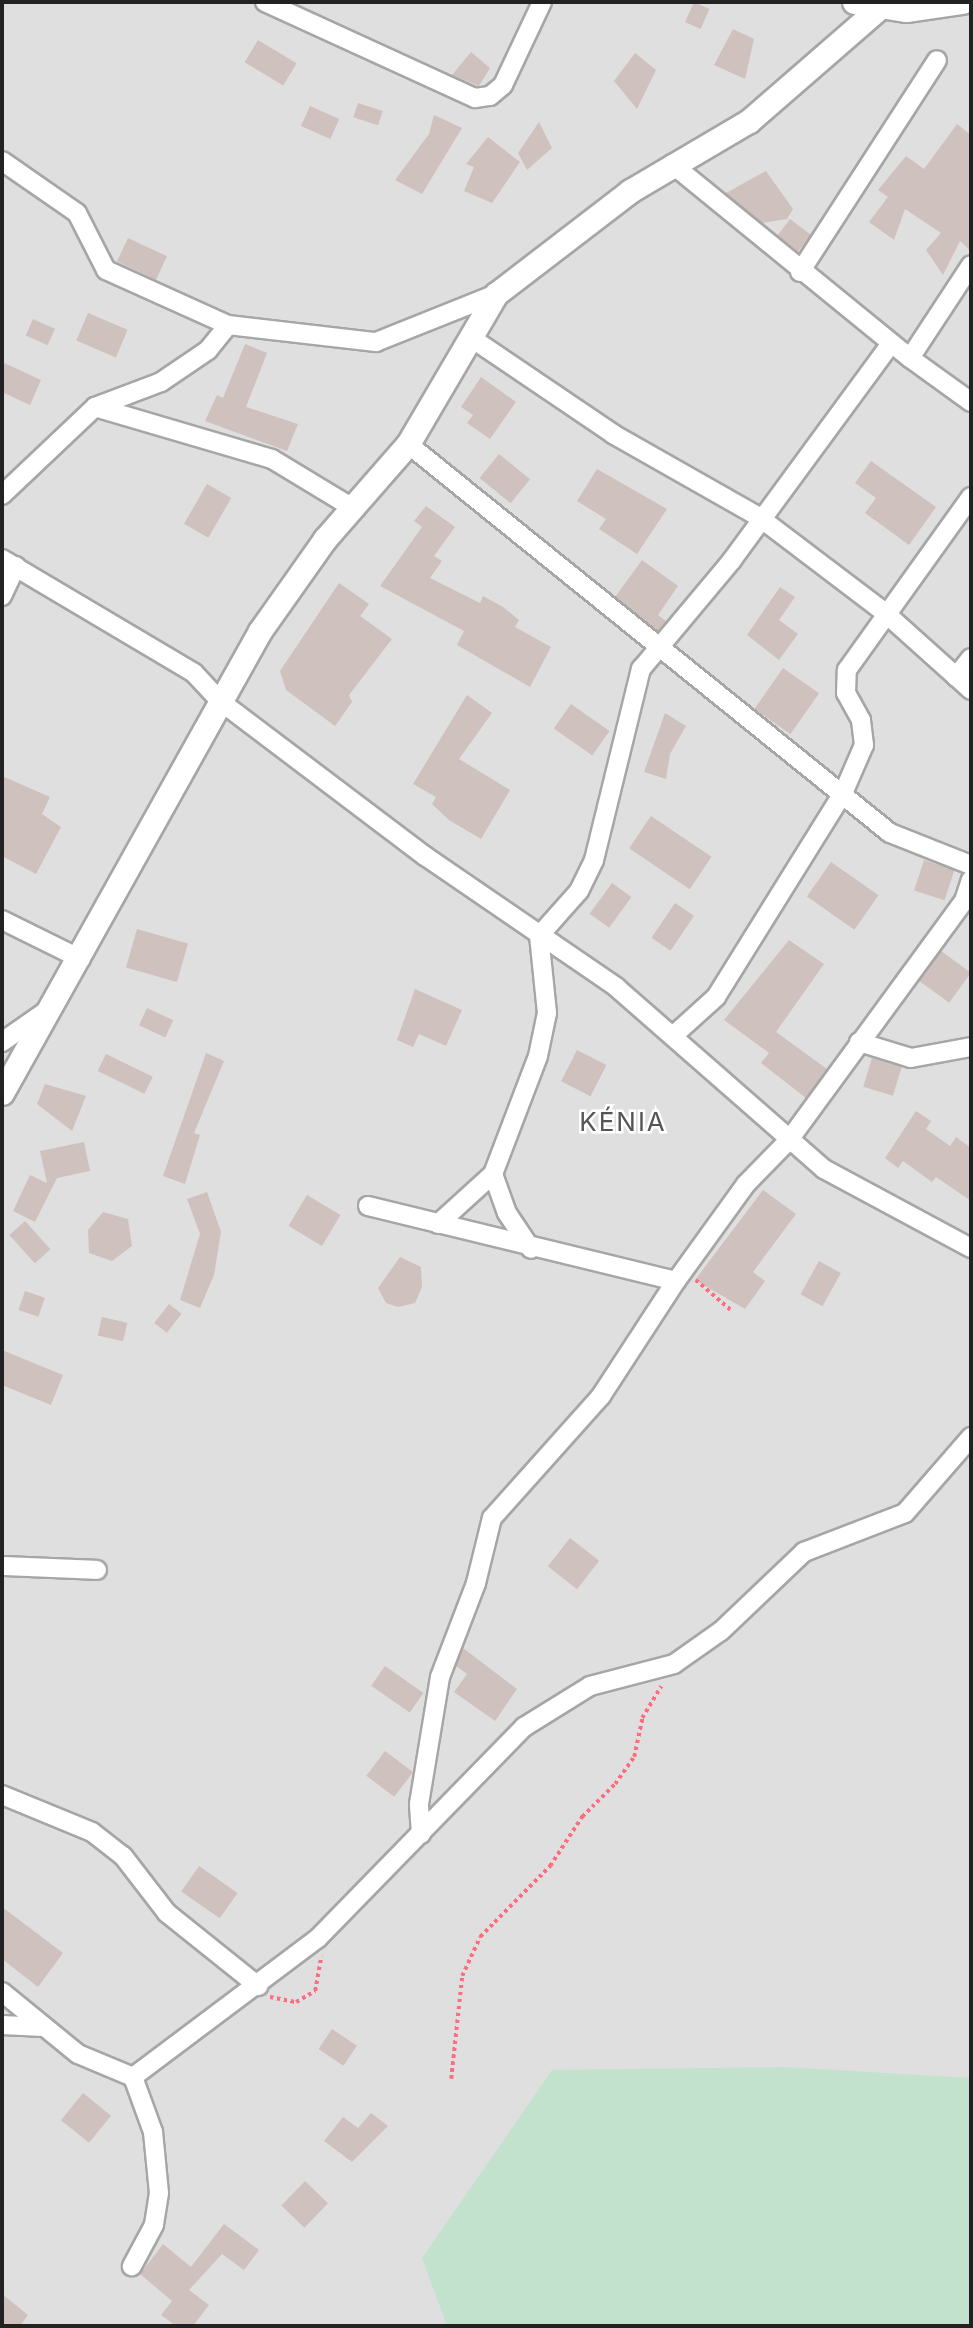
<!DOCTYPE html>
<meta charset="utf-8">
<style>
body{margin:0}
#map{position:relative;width:973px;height:2328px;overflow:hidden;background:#f3ece8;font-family:Inter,sans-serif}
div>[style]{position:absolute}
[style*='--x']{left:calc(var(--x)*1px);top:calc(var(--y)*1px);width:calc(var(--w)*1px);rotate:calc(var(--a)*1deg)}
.residential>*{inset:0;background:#e0dfdf;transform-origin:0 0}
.wetland>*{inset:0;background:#c3e2cd}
.building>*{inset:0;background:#cfc1bd;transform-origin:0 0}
.path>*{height:3.5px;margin-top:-1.75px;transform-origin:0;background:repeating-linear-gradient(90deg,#ff6c80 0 3.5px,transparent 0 7px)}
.roads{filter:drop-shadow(2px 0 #a6a6a6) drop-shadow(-2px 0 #a6a6a6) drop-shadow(0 2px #a6a6a6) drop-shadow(0 -2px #a6a6a6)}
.minor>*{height:18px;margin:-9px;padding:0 9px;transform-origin:9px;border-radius:9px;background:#fff}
.tertiary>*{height:23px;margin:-11.5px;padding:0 11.5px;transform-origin:11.5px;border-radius:11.5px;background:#fff}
span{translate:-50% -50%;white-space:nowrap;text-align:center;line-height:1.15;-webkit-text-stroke:5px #fff;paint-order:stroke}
.neighbourhood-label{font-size:26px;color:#555;letter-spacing:2px}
.frame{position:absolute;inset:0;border:4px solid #222;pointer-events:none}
</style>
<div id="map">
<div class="residential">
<i style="left:2px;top:2px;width:969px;height:2324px"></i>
</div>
<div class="wetland">
<i style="clip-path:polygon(784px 2067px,971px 2078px,971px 2326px,447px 2326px,422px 2258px,552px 2070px)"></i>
</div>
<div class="building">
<i style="left:694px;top:2px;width:17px;height:22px;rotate:24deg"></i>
<i style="clip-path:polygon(733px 29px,754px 39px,745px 79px,714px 65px)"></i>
<i style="left:258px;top:40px;width:45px;height:26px;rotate:31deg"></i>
<i style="clip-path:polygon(471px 52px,490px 68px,479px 86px,452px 75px)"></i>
<i style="clip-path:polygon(635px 53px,656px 70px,637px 109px,614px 81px)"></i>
<i style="left:358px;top:103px;width:26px;height:15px;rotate:18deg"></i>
<i style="left:310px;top:106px;width:32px;height:22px;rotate:24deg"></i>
<i style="clip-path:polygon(434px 115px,462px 128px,422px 194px,395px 180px,429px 134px)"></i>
<i style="clip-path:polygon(539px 122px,552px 148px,527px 170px,518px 153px)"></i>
<i style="clip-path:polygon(957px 124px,971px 135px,971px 251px,960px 241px,943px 275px,926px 250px,941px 233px,905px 209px,894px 240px,869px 222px,888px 197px,878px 190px,906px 156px,924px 169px)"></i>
<i style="clip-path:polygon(488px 137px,520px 162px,492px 203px,464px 191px,474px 167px,466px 164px)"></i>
<i style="clip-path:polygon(766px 171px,793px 209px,787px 219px,762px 223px,726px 193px)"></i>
<i style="left:790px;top:219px;width:26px;height:21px;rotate:37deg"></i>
<i style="left:128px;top:238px;width:43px;height:26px;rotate:25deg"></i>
<i style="left:88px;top:313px;width:43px;height:30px;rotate:23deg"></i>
<i style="left:33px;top:319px;width:24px;height:18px;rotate:24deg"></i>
<i style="clip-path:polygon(245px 344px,267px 353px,246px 407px,298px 424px,287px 451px,205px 421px,217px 395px,223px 398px)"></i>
<i style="clip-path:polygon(2px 362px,41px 380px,30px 405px,2px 392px)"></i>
<i style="clip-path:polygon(481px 377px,516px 402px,490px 439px,467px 423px,473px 415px,461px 407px)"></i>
<i style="left:499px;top:454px;width:40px;height:31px;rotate:39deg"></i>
<i style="clip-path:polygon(871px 461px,936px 507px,909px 545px,865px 513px,876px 498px,855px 483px)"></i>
<i style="clip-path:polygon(597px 469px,667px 509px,637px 554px,599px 529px,606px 519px,577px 501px)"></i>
<i style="left:207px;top:484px;width:28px;height:46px;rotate:30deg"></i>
<i style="clip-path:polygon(426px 506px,455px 527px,434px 556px,442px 561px,430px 578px,480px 603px,483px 596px,503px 607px,519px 620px,515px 627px,551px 647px,530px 687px,457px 645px,464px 631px,380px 586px,422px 527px,414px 521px)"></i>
<i style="clip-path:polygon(642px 560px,678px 586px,658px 615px,666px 621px,658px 631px,615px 597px)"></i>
<i style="clip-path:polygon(339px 583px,369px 604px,360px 616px,392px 639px,349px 695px,352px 702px,335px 726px,286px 690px,280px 671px)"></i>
<i style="clip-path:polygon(780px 587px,795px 597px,779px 620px,798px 634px,779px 660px,747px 635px)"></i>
<i style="left:783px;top:668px;width:44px;height:50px;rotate:35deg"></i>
<i style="clip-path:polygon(467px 695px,492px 713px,459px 759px,510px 790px,481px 839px,449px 820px,432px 804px,436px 797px,413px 784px)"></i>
<i style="left:571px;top:704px;width:47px;height:30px;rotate:35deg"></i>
<i style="clip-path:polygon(665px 713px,686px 726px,670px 754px,666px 779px,644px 772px)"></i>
<i style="clip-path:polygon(2px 776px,50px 797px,42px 814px,61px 827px,36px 874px,2px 856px)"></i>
<i style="left:651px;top:816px;width:73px;height:39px;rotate:34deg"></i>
<i style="left:924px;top:860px;width:32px;height:32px;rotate:18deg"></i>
<i style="left:831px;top:862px;width:58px;height:42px;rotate:35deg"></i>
<i style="left:612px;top:883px;width:24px;height:38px;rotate:36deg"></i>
<i style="left:675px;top:903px;width:23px;height:42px;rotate:34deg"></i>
<i style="left:137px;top:929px;width:53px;height:40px;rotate:16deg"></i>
<i style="clip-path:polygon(789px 940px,824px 964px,776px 1032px,827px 1069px,806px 1098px,761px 1063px,769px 1053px,724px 1020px)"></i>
<i style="left:941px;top:951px;width:37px;height:37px;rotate:36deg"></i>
<i style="clip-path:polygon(415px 989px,462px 1010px,446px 1046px,419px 1034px,413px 1047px,397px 1040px)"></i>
<i style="left:147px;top:1008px;width:29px;height:19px;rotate:25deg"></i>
<i style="left:577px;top:1050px;width:33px;height:35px;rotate:27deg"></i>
<i style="clip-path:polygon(206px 1053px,224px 1061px,194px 1133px,200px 1135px,185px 1184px,163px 1176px)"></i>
<i style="left:106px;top:1054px;width:52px;height:19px;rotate:26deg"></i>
<i style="left:872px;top:1058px;width:31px;height:30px;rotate:17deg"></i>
<i style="clip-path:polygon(45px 1084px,86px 1096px,72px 1131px,37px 1104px)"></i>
<i style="clip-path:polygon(916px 1111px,931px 1121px,926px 1129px,950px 1146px,956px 1137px,971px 1148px,971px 1201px,936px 1177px,932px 1182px,903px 1161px,898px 1168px,885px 1158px)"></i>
<i style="clip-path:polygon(84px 1142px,90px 1171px,57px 1178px,35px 1222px,13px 1211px,30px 1175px,47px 1183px,40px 1151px)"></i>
<i style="clip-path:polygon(763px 1190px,796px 1214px,753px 1272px,765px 1281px,745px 1309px,695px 1280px)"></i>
<i style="clip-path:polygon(207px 1192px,221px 1232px,214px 1275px,200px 1308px,180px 1300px,200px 1234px,187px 1199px)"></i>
<i style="left:307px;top:1195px;width:39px;height:36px;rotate:31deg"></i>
<i style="clip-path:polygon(103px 1212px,128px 1219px,132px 1246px,112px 1261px,89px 1253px,88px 1230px)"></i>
<i style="left:25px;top:1221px;width:38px;height:21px;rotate:48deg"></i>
<i style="clip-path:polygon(400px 1257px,421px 1267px,422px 1287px,415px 1303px,398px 1307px,386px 1303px,378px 1288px)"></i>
<i style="left:819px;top:1261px;width:25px;height:38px;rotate:29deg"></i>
<i style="left:25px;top:1291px;width:21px;height:20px;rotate:19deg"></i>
<i style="left:169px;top:1304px;width:16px;height:24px;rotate:38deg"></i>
<i style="left:102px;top:1317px;width:26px;height:19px;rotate:13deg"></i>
<i style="clip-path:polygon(2px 1350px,63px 1375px,51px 1405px,2px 1385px)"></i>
<i style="left:570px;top:1538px;width:37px;height:36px;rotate:38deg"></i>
<i style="clip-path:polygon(463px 1648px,517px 1689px,495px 1721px,454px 1692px,467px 1674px,456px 1666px)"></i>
<i style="left:385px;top:1666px;width:47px;height:24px;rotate:35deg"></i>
<i style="left:385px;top:1751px;width:35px;height:31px;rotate:37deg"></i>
<i style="left:199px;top:1866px;width:47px;height:31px;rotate:35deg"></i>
<i style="clip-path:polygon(2px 1907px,63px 1953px,38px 1987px,2px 1959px)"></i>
<i style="left:332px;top:2029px;width:30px;height:24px;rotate:34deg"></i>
<i style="left:83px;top:2093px;width:36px;height:35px;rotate:39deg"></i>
<i style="clip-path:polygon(371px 2113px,388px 2126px,352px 2162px,324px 2141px,343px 2117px,358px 2128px)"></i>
<i style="left:305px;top:2181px;width:32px;height:34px;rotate:44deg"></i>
<i style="clip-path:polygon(224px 2224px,259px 2250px,244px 2270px,222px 2254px,189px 2290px,209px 2305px,193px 2326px,176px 2326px,161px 2315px,172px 2301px,140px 2274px,163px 2244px,191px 2267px)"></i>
<i style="clip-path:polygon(2px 2294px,28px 2315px,20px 2326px,2px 2326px)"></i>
</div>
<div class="path">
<i style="--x:696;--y:1280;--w:48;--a:40.7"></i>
<i style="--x:270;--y:1997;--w:26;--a:11"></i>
<i style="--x:296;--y:2002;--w:22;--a:-30"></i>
<i style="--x:315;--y:1991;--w:35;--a:-80"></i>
<i style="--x:451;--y:2079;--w:104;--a:-83.9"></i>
<i style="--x:462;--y:1976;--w:43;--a:-65.2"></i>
<i style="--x:480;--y:1937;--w:100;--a:-45.4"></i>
<i style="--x:550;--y:1866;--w:59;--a:-56.9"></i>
<i style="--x:582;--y:1817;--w:47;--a:-45"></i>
<i style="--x:615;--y:1784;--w:33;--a:-55"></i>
<i style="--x:634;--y:1757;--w:40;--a:-78"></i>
<i style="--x:642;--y:1718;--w:37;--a:-59"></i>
</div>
<div class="roads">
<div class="minor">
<i style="--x:265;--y:2;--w:231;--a:24.6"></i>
<i style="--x:475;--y:98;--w:15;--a:-8"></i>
<i style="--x:490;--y:96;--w:17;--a:-40"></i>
<i style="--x:503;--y:85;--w:92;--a:-64.8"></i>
<i style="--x:2;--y:161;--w:91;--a:34.7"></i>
<i style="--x:77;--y:213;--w:64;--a:63"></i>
<i style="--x:106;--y:270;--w:134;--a:24.3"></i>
<i style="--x:228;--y:325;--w:149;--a:6.6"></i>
<i style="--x:376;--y:342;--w:129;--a:-21.8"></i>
<i style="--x:672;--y:164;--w:307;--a:39.2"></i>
<i style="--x:910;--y:358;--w:111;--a:-56.7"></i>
<i style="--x:800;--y:272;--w:252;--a:-57.1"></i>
<i style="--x:470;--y:337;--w:173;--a:34.1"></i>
<i style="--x:613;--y:434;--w:168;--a:29.6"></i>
<i style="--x:759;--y:517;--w:156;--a:37.2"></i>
<i style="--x:883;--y:611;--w:118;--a:41.9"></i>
<i style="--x:910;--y:358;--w:75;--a:35.8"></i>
<i style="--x:95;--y:407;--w:184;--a:16.4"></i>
<i style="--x:272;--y:459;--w:95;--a:31.2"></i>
<i style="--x:408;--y:444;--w:619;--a:38.91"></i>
<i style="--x:890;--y:833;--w:87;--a:21.6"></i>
<i style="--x:2;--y:495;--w:128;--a:-43.4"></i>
<i style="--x:95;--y:407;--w:71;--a:-20.7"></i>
<i style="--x:161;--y:382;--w:57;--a:-34.2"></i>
<i style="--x:208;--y:350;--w:32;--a:-51"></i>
<i style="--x:2;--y:559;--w:223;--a:30.7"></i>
<i style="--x:194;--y:673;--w:38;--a:47"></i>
<i style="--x:220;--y:701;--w:257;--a:37.1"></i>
<i style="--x:425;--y:856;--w:232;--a:34.4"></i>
<i style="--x:616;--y:987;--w:276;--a:41.2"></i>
<i style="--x:824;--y:1169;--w:167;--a:28.3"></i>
<i style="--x:2;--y:596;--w:33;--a:-65"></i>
<i style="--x:956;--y:677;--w:24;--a:-52"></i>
<i style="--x:2;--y:920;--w:88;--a:26.3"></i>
<i style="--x:674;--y:1035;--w:57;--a:-42.1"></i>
<i style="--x:716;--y:997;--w:243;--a:-58.1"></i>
<i style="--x:844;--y:791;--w:50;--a:-66.5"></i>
<i style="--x:864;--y:745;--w:25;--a:-97"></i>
<i style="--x:861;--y:720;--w:31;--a:-119"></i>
<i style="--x:846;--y:693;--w:23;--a:-88"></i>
<i style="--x:847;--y:670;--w:213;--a:-54.4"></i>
<i style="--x:2;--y:1042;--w:52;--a:-34.9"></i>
<i style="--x:859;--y:1042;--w:54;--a:17.1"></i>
<i style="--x:911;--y:1058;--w:61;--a:-10.4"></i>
<i style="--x:493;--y:1174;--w:41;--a:70.3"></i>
<i style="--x:507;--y:1213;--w:43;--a:56.3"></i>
<i style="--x:368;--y:1206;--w:317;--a:13.7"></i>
<i style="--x:676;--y:1281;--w:120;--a:-54.2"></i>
<i style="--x:746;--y:1184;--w:62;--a:-45.7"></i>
<i style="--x:789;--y:1140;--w:296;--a:-53.8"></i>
<i style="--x:964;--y:901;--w:22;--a:-72"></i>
<i style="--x:438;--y:1224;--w:74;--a:-42.3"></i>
<i style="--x:493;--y:1174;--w:126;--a:-69.1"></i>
<i style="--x:538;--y:1056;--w:44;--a:-78.2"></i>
<i style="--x:547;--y:1013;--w:77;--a:-95.9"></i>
<i style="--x:539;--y:936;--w:60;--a:-48.4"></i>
<i style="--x:579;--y:891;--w:34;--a:-64"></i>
<i style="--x:594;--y:860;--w:197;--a:-76.2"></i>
<i style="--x:641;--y:669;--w:142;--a:-50.1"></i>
<i style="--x:732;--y:560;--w:265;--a:-53.7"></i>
<i style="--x:2;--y:1566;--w:95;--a:2.4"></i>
<i style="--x:2;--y:1795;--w:97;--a:22.3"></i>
<i style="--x:92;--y:1832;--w:39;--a:38"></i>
<i style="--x:123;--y:1856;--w:72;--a:52.3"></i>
<i style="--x:167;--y:1913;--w:117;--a:38.7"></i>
<i style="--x:421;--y:1834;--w:30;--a:-94"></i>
<i style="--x:419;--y:1804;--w:129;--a:-80.6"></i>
<i style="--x:440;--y:1677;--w:101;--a:-69"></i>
<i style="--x:476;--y:1583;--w:67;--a:-76.2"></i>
<i style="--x:492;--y:1518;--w:164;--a:-48.2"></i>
<i style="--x:601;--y:1396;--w:137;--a:-56.9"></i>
<i style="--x:2;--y:1992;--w:98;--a:39.2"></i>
<i style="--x:78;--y:2054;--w:60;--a:22.7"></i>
<i style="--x:133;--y:2077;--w:59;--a:70"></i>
<i style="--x:153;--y:2132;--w:61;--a:84.4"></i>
<i style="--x:159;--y:2193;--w:32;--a:99"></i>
<i style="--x:154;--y:2225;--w:47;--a:118.2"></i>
<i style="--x:2;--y:2025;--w:41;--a:2.8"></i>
<i style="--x:133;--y:2077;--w:231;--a:-36.9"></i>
<i style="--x:318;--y:1938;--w:295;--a:-45.7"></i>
<i style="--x:524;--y:1727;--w:78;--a:-31.8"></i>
<i style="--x:590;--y:1686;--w:87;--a:-14.7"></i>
<i style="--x:674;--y:1664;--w:57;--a:-35.1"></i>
<i style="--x:721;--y:1631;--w:115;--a:-43.6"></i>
<i style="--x:804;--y:1552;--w:108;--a:-21.1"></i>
<i style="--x:905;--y:1513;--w:101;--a:-49"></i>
</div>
<div class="tertiary">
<i style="--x:854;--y:2;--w:53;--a:8.7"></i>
<i style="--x:906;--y:10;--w:57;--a:-8.1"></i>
<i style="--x:2;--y:1093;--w:529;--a:-60.82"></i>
<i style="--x:260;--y:631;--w:113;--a:-54.8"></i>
<i style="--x:325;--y:539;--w:126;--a:-48.9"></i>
<i style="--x:408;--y:444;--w:174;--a:-59.6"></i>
<i style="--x:496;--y:294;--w:169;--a:-37.5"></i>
<i style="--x:630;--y:191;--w:138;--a:-30.5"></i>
<i style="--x:749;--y:121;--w:171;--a:-41"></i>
</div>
</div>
<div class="neighbourhood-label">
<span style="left:623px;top:1122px">KÉNIA</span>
</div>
<div class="frame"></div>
</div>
